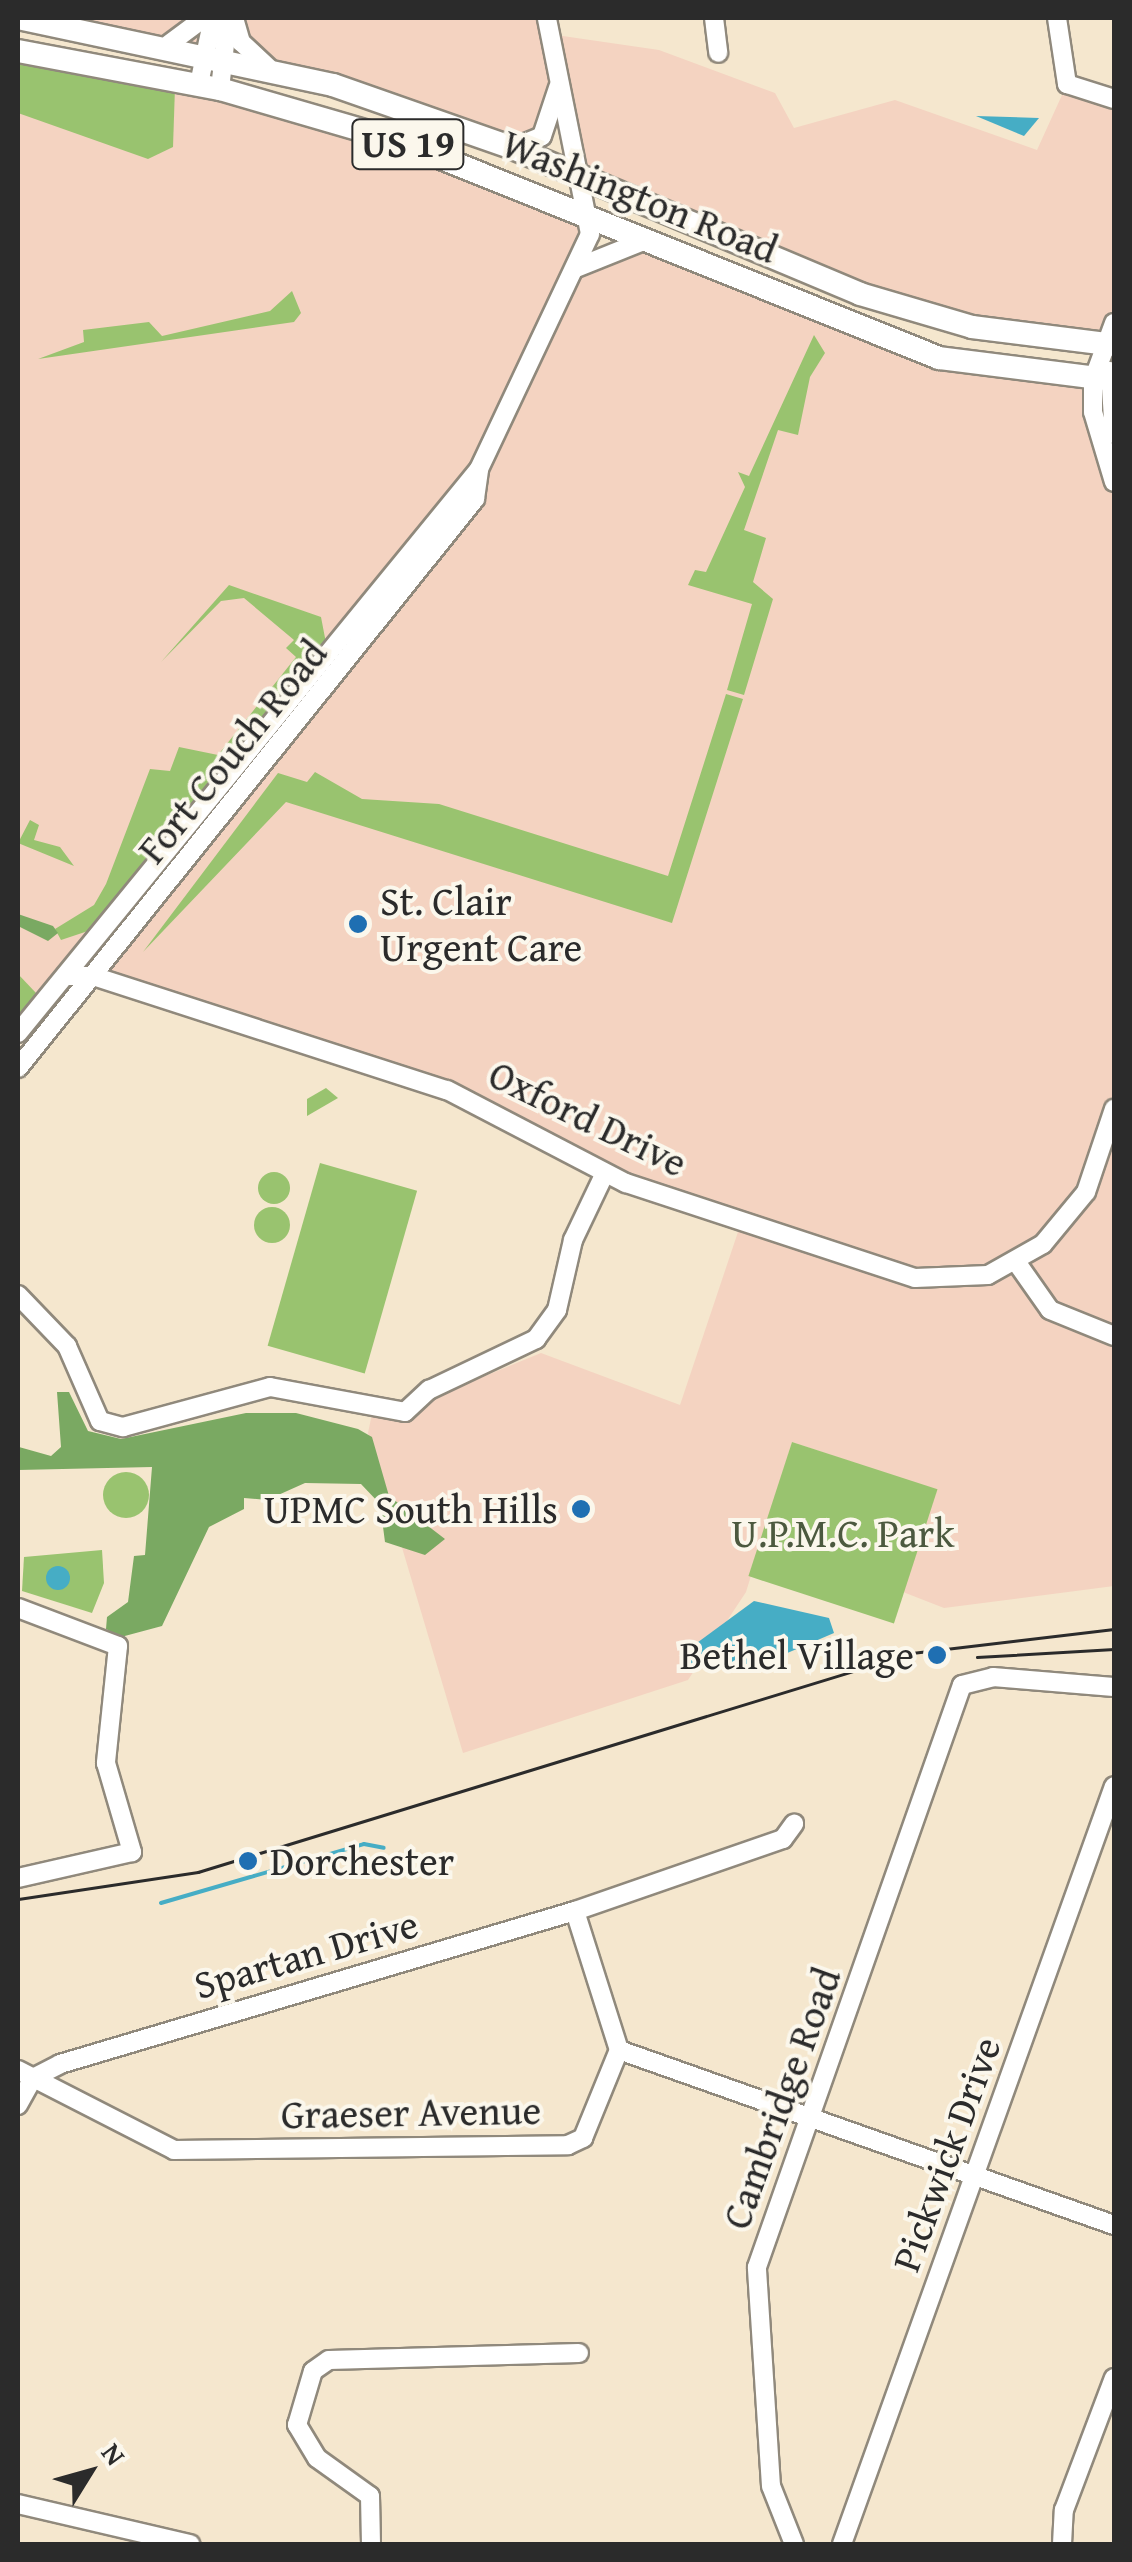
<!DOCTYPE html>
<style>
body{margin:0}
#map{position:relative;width:1132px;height:2562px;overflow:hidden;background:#f5e7ce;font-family:"Gentium Book Plus",serif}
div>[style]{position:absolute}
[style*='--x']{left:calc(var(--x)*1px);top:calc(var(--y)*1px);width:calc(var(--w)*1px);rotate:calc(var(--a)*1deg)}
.built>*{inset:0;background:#f4d3c1}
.green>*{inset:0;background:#99c36f;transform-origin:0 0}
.round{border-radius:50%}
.forest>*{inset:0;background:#7aa962}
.water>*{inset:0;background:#46adc5}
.stream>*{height:4px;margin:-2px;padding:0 2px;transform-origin:2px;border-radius:2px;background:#46adc5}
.roads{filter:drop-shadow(2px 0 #90897c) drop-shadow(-2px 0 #90897c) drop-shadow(0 2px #90897c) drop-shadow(0 -2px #90897c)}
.minor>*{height:18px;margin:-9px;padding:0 9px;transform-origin:9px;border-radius:9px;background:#fff}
.major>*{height:22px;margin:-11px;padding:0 11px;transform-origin:11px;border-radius:11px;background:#fff}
.tram>*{height:2.5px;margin:-1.25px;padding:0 1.25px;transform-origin:1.25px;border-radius:1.25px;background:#2b2b2b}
.dots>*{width:28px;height:28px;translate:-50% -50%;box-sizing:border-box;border:5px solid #fbf7ec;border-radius:50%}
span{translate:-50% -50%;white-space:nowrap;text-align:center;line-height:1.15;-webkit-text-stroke:8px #fbf7ec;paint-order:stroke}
.shield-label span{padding:2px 8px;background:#fbf7ec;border:2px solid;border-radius:8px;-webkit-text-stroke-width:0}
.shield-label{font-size:38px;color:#2b2b2b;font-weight:700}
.street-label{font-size:40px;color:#2b2b2b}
.poi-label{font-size:40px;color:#2b2b2b}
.left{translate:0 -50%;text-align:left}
.right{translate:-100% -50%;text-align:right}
.park-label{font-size:40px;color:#4c593f}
.frame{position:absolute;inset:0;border:20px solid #2b2b2b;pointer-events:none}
.north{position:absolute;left:40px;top:2422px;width:100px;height:100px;-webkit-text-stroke:8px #fbf7ec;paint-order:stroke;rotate:53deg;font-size:28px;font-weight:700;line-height:40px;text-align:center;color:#2b2b2b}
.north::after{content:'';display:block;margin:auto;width:35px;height:45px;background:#2b2b2b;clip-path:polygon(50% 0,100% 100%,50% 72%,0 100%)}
</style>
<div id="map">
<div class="built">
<i style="clip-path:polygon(34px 18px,547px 18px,549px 34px,659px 50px,775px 93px,794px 128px,895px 100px,1037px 150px,1067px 84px,1114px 99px,1114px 345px,972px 327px,583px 178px,559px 85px,534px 142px)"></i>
<i style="clip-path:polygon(18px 51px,220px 89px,590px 215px,577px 266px,622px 243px,889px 342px,1093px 380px,1114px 482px,1114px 1586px,944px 1608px,903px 1592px,936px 1490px,792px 1442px,746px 1592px,688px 1680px,463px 1753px,368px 1433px,373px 1409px,417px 1404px,541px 1353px,680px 1405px,741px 1223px,651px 1193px,479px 1104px,93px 976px,434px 560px,479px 469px,18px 1033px)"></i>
</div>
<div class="green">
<i style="clip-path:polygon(18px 58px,175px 87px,173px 147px,148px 159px,18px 113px)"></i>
<i style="clip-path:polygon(292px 291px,301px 313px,294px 322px,38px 359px,84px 342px,83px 330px,149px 322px,162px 336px,270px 311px)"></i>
<i style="clip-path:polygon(814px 335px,825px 353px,810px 377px,798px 435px,778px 430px,744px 530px,766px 538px,753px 582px,773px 599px,744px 695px,727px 690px,752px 604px,688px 585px,695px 570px,706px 572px,745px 487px,738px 472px,749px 476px)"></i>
<i style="clip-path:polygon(229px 585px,321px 617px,326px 643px,91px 930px,61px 940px,55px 929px,94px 905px,106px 884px,150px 769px,170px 771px,179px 747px,218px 755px,296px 657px,286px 648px,294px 640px,244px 598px,221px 601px,161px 662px)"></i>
<i style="clip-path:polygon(726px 694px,743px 699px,672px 923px,286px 802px,143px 952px,278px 773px,307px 782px,315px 772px,362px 799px,439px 804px,668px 876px)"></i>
<i style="clip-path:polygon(30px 820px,39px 825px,34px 840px,60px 847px,74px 866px,18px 843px)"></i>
<i style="clip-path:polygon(18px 974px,36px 993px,18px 1020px)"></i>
<i style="clip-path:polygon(326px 1088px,338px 1098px,307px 1116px,307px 1099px)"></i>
<i style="left:320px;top:1163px;width:101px;height:190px;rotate:16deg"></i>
<i class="round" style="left:258px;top:1172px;width:32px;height:32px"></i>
<i class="round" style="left:254px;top:1207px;width:36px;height:36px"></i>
<i style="left:792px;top:1442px;width:153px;height:141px;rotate:18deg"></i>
<i class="round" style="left:103px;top:1472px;width:46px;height:46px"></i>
<i style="clip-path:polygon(102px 1550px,104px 1583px,92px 1613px,22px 1591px,24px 1557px)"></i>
</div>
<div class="forest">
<i style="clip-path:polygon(18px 914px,53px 926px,58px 933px,48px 941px,18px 926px)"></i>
<i style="clip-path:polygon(57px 1392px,69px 1392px,88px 1431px,121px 1439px,246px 1413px,296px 1413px,358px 1429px,372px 1437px,389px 1496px,445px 1539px,425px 1555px,385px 1542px,380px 1504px,361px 1484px,305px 1483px,267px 1500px,244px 1498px,244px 1509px,209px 1527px,162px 1626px,121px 1637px,106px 1629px,107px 1617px,128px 1602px,134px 1556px,145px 1555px,152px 1467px,18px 1470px,19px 1447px,51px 1456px,61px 1447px)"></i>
</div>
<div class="water">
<i style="clip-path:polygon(976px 116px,1039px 118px,1024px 136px)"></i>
<i class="round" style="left:46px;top:1566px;width:24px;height:24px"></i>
<i style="clip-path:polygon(754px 1601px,829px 1618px,834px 1633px,764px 1663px,689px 1667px,690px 1648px)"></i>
</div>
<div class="stream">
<i style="--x:161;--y:1903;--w:211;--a:-16.2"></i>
<i style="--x:364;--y:1844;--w:20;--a:11"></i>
</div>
<div class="roads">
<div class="minor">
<i style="--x:234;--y:18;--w:25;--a:74"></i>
<i style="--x:241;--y:42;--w:37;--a:43"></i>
<i style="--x:714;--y:18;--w:35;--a:83"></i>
<i style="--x:1057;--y:18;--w:67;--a:81.4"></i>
<i style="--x:1067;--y:84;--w:49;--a:17.7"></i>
<i style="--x:169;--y:44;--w:44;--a:-36.6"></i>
<i style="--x:199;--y:84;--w:67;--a:-78"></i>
<i style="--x:220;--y:89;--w:71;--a:-83.6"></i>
<i style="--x:513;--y:148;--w:31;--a:-22"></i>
<i style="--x:542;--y:136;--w:51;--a:-71.6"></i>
<i style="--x:576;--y:268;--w:72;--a:-21.9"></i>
<i style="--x:1114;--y:323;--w:61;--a:110.2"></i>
<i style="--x:1093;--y:380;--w:32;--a:90"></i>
<i style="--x:1093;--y:412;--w:73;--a:73.3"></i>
<i style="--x:1110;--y:371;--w:63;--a:86.4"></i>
<i style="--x:65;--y:976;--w:28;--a:0"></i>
<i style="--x:93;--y:976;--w:372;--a:17.9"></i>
<i style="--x:447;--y:1090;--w:202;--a:27.5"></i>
<i style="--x:626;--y:1183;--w:304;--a:18.2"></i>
<i style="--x:915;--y:1278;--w:73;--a:-2.4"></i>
<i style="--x:988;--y:1275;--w:63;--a:-29.4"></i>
<i style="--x:1043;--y:1244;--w:67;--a:-50.4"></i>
<i style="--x:1086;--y:1192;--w:88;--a:-71.4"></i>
<i style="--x:18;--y:1033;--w:728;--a:-50.74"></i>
<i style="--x:18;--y:1068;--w:730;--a:-51.23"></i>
<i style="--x:475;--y:499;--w:30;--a:-82"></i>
<i style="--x:479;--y:469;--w:260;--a:-64.7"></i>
<i style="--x:590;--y:234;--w:220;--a:-101.3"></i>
<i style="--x:1017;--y:1263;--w:57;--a:54.9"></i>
<i style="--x:1050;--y:1310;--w:69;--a:22.1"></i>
<i style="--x:18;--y:1295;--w:71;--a:46.1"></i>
<i style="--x:67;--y:1346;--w:82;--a:66.3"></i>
<i style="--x:100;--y:1421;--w:24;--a:15"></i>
<i style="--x:123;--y:1427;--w:152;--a:-15.2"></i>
<i style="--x:270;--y:1387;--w:137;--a:10.5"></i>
<i style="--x:405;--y:1412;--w:33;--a:-43"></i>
<i style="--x:429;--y:1390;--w:119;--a:-25.5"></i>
<i style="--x:536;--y:1339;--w:36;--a:-54"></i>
<i style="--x:557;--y:1310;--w:72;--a:-77.1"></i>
<i style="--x:573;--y:1240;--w:74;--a:-64.5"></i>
<i style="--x:18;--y:1608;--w:107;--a:20.8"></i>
<i style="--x:118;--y:1646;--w:118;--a:95.9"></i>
<i style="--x:106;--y:1763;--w:93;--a:73.7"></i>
<i style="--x:132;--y:1852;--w:117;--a:167.2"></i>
<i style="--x:619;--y:2050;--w:525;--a:19.47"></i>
<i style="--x:18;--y:2070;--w:175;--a:27.1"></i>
<i style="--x:174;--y:2150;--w:394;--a:-0.7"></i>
<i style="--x:568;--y:2145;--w:17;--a:-25"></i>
<i style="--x:583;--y:2138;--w:95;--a:-67.8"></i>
<i style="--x:619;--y:2050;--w:146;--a:-107.6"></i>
<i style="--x:18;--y:2105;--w:31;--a:-61"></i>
<i style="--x:33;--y:2078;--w:30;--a:-27"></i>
<i style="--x:60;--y:2064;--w:537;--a:-16.55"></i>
<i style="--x:575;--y:1911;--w:220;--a:-19.1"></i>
<i style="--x:783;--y:1839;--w:19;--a:-54"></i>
<i style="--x:18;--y:2504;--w:177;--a:13.1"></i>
<i style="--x:371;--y:2544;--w:48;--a:-91.2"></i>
<i style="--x:370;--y:2496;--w:65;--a:-144.4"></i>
<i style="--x:317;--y:2458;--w:39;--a:-121"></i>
<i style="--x:297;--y:2425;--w:56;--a:-73.5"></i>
<i style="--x:313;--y:2371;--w:19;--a:-35"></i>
<i style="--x:329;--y:2360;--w:250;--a:-1.6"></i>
<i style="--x:794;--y:2544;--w:62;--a:-111.6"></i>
<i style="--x:771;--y:2486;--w:219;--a:-93.7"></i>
<i style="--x:757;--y:2267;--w:617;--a:-70.6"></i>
<i style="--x:962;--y:1685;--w:32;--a:-14"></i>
<i style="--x:993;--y:1677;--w:121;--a:4.7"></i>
<i style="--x:842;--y:2544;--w:805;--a:-70.26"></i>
<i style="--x:1062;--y:2544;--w:34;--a:-87"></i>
<i style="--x:1064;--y:2510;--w:141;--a:-69.3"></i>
</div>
<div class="major">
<i style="--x:18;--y:18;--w:322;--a:12"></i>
<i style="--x:333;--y:85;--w:191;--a:19.3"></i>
<i style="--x:513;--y:148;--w:376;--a:22.8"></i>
<i style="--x:860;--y:294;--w:117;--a:16.4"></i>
<i style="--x:972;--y:327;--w:143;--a:7.2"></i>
<i style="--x:18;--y:51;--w:206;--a:10.7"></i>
<i style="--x:220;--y:89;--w:186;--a:16.2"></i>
<i style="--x:399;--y:141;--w:582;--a:21.89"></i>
<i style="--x:939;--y:358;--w:176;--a:7.2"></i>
</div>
</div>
<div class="tram">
<i style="--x:977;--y:1657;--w:137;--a:-3.3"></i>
<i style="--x:18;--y:1899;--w:182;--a:-8.5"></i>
<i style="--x:198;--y:1872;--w:747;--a:-17.05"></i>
<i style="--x:912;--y:1653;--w:203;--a:-6.8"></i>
</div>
<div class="dots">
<i style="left:358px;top:924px;background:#1f6fb2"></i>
<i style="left:581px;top:1509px;background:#1f6fb2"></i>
<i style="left:937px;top:1655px;background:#1f6fb2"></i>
<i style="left:248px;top:1861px;background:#1f6fb2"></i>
</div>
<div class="shield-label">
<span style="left:408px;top:144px">US 19</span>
</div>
<div class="street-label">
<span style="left:640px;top:196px;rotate:22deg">Washington Road</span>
<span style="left:232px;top:751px;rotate:-51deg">Fort Couch Road</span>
<span style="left:588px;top:1118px;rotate:26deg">Oxford Drive</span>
<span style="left:306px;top:1954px;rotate:-16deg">Spartan Drive</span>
<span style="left:781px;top:2098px;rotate:-70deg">Cambridge Road</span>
<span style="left:411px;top:2112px;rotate:-1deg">Graeser Avenue</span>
<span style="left:946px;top:2154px;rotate:-70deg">Pickwick Drive</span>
</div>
<div class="poi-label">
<span class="left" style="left:380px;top:924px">St. Clair<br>Urgent Care</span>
<span class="right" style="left:558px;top:1509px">UPMC South Hills</span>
<span class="right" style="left:914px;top:1655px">Bethel Village</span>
<span class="left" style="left:270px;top:1861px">Dorchester</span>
</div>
<div class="park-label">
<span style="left:843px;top:1533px">U.P.M.C. Park</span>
</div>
<div class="frame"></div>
<div class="north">N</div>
</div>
